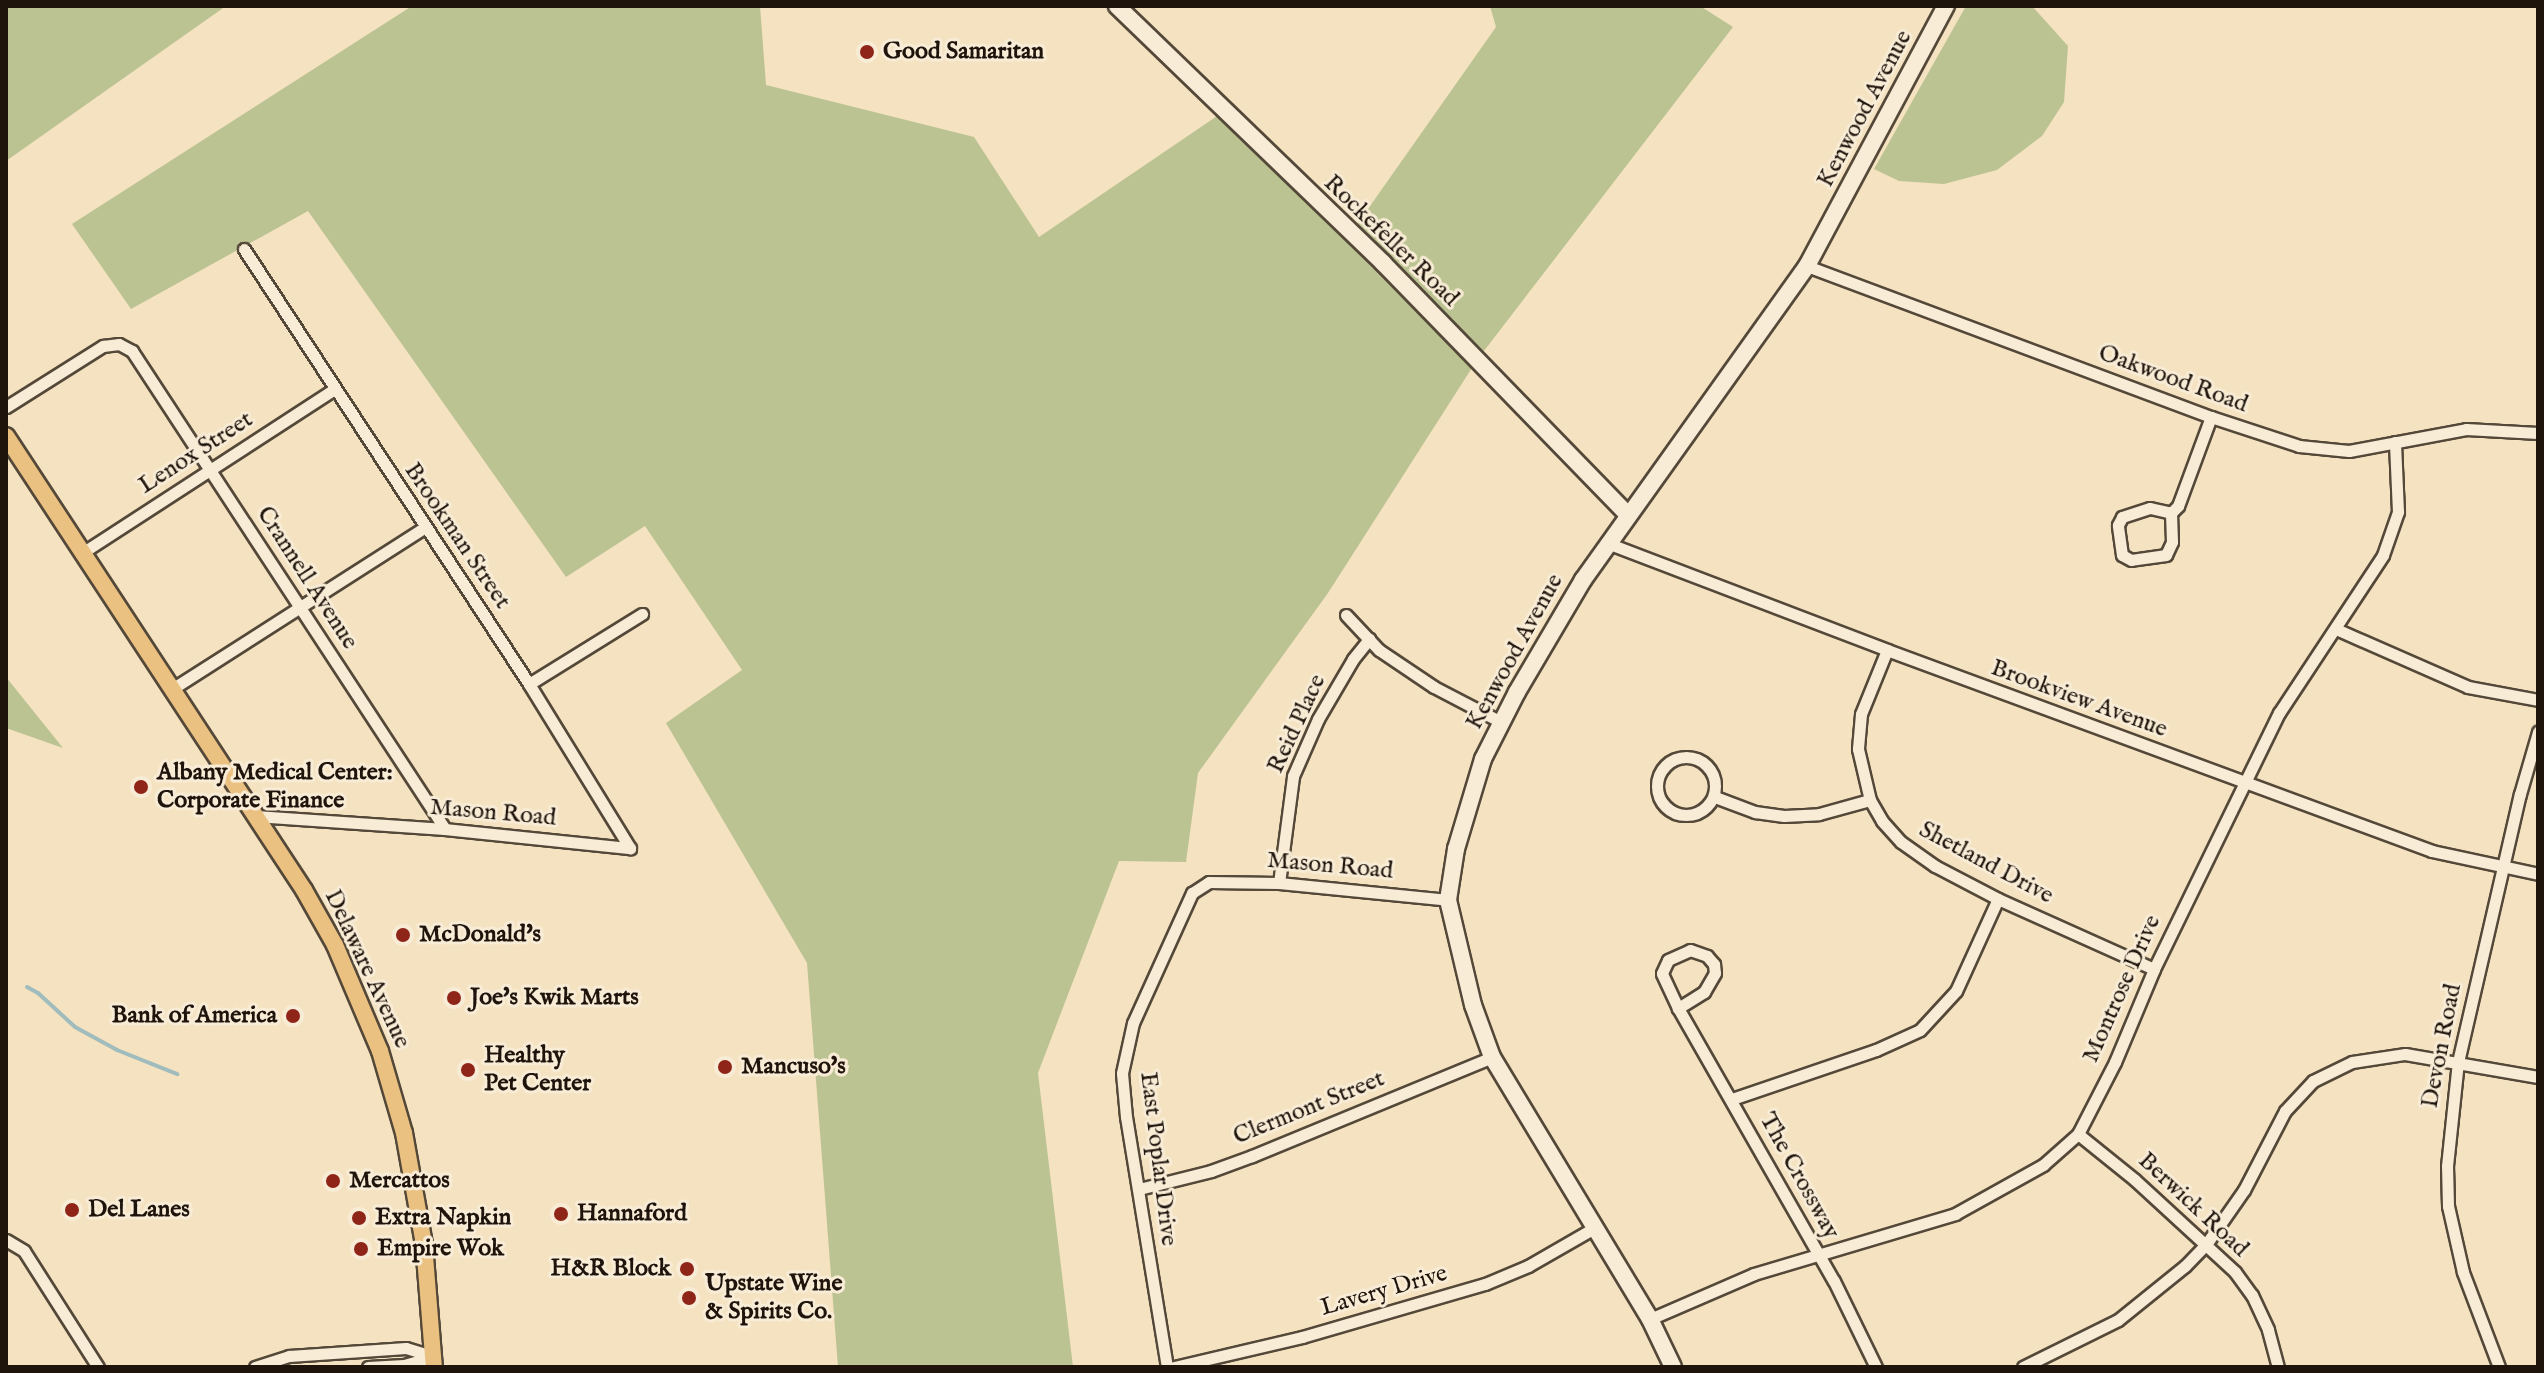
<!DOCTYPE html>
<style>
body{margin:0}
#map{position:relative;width:2544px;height:1373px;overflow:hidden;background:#f4e2c0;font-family:"IM FELL English",serif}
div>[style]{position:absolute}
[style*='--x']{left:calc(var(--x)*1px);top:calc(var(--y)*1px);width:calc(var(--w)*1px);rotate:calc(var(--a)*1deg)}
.green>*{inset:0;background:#bcc392}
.stream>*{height:4px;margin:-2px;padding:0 2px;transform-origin:2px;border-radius:2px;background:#a0bcbc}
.roads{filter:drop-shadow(2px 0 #544839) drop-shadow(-2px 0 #544839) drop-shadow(0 2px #544839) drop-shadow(0 -2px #544839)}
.street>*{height:11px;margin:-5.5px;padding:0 5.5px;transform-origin:5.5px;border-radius:5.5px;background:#f8ecd6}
.street>.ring{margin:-5.5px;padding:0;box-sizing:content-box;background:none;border:11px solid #f8ecd6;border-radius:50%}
.secondary>*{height:16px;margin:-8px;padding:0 8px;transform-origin:8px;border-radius:8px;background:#f8ecd6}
.primary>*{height:16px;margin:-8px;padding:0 8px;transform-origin:8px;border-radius:8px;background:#eac180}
.dots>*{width:22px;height:22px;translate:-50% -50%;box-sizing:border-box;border:4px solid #f8ecd6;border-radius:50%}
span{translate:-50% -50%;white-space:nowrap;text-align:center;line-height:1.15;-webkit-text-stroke:6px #f8ecd6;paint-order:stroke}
.poi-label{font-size:24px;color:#1e140c;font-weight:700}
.left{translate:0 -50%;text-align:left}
.right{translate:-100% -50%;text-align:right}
.street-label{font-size:24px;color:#1e140c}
.frame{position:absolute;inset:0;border:8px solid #1e140c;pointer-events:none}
</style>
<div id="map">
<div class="green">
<i style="clip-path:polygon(6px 6px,226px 6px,6px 161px)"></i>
<i style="clip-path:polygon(412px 6px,760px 6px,766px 85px,974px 137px,1039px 237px,1223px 112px,1351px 233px,1496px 27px,1490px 6px,1700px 6px,1733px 27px,1477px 360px,1328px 593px,1198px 773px,1186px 862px,1119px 861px,1038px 1073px,1073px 1367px,838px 1367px,807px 963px,666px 723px,742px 670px,645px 526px,566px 577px,308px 211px,131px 309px,72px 224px)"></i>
<i style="clip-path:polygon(1966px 6px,2032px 6px,2068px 46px,2064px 102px,2042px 136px,1997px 170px,1944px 184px,1899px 181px,1874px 169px)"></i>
<i style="clip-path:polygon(6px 677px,63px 748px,6px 728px)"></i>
</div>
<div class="stream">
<i style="--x:27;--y:987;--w:13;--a:29"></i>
<i style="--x:38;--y:993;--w:50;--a:42.6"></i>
<i style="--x:75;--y:1027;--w:48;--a:28.7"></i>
<i style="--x:117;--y:1050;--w:65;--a:21.8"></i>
</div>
<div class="roads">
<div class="street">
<i style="--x:244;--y:249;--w:520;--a:56.77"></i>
<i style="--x:529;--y:684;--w:193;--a:58.4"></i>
<i style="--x:1807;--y:266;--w:431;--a:20.5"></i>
<i style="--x:2211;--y:417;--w:93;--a:18.2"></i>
<i style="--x:2299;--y:446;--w:50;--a:5.7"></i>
<i style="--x:2349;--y:451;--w:119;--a:-10.6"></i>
<i style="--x:2466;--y:429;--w:72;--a:3.2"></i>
<i style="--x:6;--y:407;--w:115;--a:-32.2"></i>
<i style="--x:103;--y:346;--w:16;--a:-7"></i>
<i style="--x:119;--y:344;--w:15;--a:28"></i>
<i style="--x:132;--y:351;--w:571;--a:56.78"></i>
<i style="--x:2150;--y:508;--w:22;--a:13"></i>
<i style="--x:2171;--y:513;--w:29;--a:88"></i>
<i style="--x:2172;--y:542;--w:14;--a:115"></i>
<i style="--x:2166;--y:555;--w:35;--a:172"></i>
<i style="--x:2131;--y:560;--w:10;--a:-151"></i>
<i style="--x:2122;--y:555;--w:30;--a:-98"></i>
<i style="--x:2118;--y:525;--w:9;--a:-63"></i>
<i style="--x:2122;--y:517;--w:29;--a:-18"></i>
<i style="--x:2171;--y:513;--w:10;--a:-45"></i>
<i style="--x:2178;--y:506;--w:95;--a:-69.7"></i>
<i style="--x:1610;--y:544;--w:297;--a:20.9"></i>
<i style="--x:1887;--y:650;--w:581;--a:20.24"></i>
<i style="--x:2432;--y:851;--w:108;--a:12.2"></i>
<i style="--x:82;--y:553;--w:299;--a:-33"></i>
<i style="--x:1346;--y:615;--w:48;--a:46.7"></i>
<i style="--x:1379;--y:650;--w:66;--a:33.9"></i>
<i style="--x:1434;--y:687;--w:76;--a:27.6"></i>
<i style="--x:2336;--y:629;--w:144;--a:23.7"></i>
<i style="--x:2468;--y:687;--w:71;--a:10.5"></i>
<i style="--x:1887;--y:650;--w:69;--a:112.1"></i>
<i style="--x:1861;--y:714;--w:35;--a:95"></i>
<i style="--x:1858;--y:749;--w:52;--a:76.8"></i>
<i style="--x:1870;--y:800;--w:24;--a:60"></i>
<i style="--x:1882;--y:821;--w:28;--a:48"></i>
<i style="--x:1901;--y:842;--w:42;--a:35.2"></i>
<i style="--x:1935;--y:866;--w:71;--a:27.6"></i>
<i style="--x:1998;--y:899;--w:171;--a:24.2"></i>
<i style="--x:529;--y:684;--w:133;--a:-31.8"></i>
<i style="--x:172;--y:689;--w:300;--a:-32.6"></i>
<i class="ring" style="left:1657px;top:757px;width:47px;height:47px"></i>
<i style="--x:1715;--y:797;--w:43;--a:20.6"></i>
<i style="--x:1755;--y:812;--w:29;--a:8"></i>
<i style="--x:1784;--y:816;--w:35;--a:-3"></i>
<i style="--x:1819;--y:814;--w:53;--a:-15.4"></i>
<i style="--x:255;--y:816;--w:190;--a:3.9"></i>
<i style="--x:445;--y:829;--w:186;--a:5.9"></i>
<i style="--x:1279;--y:883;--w:108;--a:-82.5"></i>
<i style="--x:1293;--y:776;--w:62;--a:-66.3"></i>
<i style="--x:1318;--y:719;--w:69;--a:-59.7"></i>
<i style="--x:1353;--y:659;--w:26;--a:-51"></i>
<i style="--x:1690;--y:950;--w:18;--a:19"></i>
<i style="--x:1707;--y:956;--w:11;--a:49"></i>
<i style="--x:1714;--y:964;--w:9;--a:84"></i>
<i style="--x:1715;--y:973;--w:22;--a:120"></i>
<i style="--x:1704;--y:992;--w:31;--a:148"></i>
<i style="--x:1678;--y:1008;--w:38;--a:-115"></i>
<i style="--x:1662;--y:973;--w:14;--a:-65"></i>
<i style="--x:1668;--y:960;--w:24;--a:-24"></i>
<i style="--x:1678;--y:1008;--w:314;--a:60.3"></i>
<i style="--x:1834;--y:1281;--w:96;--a:64"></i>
<i style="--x:1732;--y:1099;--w:152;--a:-18.8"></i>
<i style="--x:1876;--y:1050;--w:48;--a:-24.4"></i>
<i style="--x:1920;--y:1030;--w:53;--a:-47.3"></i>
<i style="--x:1956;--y:991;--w:101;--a:-65.5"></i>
<i style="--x:2078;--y:1134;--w:73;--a:38.9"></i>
<i style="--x:2135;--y:1180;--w:136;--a:42.6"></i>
<i style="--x:2235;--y:1272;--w:29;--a:54"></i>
<i style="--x:2252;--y:1295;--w:38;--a:65"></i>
<i style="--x:2268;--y:1330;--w:38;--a:75"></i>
<i style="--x:1139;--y:1189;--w:74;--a:-14"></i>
<i style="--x:1211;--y:1171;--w:44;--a:-20.1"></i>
<i style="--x:1252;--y:1156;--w:260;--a:-22.4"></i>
<i style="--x:6;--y:1240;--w:21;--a:31"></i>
<i style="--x:24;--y:1251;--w:138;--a:57.5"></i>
<i style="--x:1650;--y:1319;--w:113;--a:-23.4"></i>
<i style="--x:1754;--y:1274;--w:210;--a:-16.6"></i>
<i style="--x:1955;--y:1214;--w:101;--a:-29.1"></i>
<i style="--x:2043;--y:1165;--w:47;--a:-41.5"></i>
<i style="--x:2078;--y:1134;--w:81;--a:-62.8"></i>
<i style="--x:2115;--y:1062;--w:101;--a:-67.2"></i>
<i style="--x:2154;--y:969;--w:285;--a:-64"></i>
<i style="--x:2279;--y:713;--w:189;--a:-56.6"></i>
<i style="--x:2383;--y:555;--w:46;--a:-70.8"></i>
<i style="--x:2398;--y:512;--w:70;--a:-92.5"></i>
<i style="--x:255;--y:1367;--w:36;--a:-18"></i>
<i style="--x:289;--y:1356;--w:117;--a:-3.9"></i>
<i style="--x:406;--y:1348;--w:28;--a:17"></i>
<i style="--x:368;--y:1367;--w:36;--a:-3"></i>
<i style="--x:404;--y:1365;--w:29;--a:-16"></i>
<i style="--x:1167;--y:1367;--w:253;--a:-99.3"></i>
<i style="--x:1126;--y:1117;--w:44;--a:-95.2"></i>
<i style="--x:1122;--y:1073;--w:51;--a:-77.6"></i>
<i style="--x:1133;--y:1023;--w:143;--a:-65.6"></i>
<i style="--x:1192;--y:893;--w:20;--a:-33"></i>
<i style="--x:1209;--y:882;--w:70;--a:0.8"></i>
<i style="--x:1279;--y:883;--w:170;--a:5.7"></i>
<i style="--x:1174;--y:1367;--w:131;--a:-13.2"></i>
<i style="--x:1302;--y:1337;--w:191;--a:-16.2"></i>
<i style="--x:1485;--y:1284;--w:47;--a:-22.7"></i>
<i style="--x:1528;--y:1266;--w:76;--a:-29.9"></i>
<i style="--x:2023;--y:1367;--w:106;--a:-26.3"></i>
<i style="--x:2118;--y:1320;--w:86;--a:-38.9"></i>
<i style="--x:2185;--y:1266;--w:32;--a:-46"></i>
<i style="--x:2207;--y:1243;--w:65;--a:-55.1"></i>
<i style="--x:2244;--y:1190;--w:89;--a:-62.6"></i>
<i style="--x:2285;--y:1111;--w:41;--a:-47"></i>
<i style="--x:2313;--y:1081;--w:43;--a:-26"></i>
<i style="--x:2352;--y:1062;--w:54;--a:-8.6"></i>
<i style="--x:2405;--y:1054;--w:135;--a:9.8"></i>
<i style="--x:2499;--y:1367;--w:102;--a:-110.8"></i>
<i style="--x:2463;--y:1272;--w:68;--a:-102.8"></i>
<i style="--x:2448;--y:1206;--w:40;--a:-91.4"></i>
<i style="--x:2447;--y:1166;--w:105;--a:-84"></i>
<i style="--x:2458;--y:1062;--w:275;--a:-77"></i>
<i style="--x:2520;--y:794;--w:65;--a:-73.8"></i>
</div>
<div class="secondary">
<i style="--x:1117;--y:6;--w:370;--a:44"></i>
<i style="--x:1383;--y:263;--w:351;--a:45.8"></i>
<i style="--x:1673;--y:1367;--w:53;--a:-115.6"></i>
<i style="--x:1650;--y:1319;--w:306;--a:-121.1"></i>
<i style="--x:1492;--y:1057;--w:55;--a:-110.1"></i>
<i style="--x:1473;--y:1005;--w:108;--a:-103.4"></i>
<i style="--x:1448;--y:900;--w:52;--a:-81.1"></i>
<i style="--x:1456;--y:849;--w:94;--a:-73.3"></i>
<i style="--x:1483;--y:759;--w:75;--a:-63.1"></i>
<i style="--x:1517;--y:692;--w:130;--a:-59.5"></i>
<i style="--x:1583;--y:580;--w:386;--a:-54.5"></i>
<i style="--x:1807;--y:266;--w:295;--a:-61.9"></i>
</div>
<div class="primary">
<i style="--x:6;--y:436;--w:543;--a:56.72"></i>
<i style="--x:304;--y:890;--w:63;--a:60.6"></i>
<i style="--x:335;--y:945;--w:115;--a:67"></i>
<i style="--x:380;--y:1051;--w:85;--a:73.7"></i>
<i style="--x:404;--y:1133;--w:113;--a:79.8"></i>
<i style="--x:424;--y:1244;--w:123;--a:85.4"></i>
</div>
</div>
<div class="dots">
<i style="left:867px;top:52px;background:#8f2418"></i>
<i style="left:141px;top:787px;background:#8f2418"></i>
<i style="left:403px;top:935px;background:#8f2418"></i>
<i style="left:454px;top:998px;background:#8f2418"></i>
<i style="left:293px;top:1016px;background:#8f2418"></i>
<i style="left:725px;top:1067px;background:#8f2418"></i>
<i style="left:468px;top:1070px;background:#8f2418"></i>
<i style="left:333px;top:1181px;background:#8f2418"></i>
<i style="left:72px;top:1210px;background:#8f2418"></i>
<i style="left:561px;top:1214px;background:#8f2418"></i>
<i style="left:359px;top:1218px;background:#8f2418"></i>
<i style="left:361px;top:1249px;background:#8f2418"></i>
<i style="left:687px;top:1269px;background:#8f2418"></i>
<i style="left:689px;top:1298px;background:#8f2418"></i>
</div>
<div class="poi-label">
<span class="left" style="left:883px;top:52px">Good Samaritan</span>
<span class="left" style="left:157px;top:787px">Albany Medical Center:<br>Corporate Finance</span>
<span class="left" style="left:419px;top:935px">McDonald's</span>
<span class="left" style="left:470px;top:998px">Joe's Kwik Marts</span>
<span class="right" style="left:277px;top:1016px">Bank of America</span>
<span class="left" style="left:484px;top:1070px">Healthy<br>Pet Center</span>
<span class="left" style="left:741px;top:1067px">Mancuso's</span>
<span class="left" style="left:349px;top:1181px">Mercattos</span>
<span class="left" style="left:88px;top:1210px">Del Lanes</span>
<span class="left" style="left:577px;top:1214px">Hannaford</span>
<span class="left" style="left:375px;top:1218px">Extra Napkin</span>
<span class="left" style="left:377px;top:1249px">Empire Wok</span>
<span class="right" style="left:671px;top:1269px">H&amp;R Block</span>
<span class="left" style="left:705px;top:1298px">Upstate Wine<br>&amp; Spirits Co.</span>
</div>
<div class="street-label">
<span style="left:1865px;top:109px;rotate:-62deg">Kenwood Avenue</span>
<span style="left:1391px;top:241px;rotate:44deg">Rockefeller Road</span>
<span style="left:2173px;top:379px;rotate:20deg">Oakwood Road</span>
<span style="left:196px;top:453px;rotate:-33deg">Lenox Street</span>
<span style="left:457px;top:536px;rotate:56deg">Brookman Street</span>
<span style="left:307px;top:578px;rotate:57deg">Crannell Avenue</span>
<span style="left:1515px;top:652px;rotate:-61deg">Kenwood Avenue</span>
<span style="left:2079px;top:699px;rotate:20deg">Brookview Avenue</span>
<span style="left:1297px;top:724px;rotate:-65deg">Reid Place</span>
<span style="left:493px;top:813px;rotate:5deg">Mason Road</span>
<span style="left:1986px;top:863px;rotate:28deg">Shetland Drive</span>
<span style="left:1330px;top:866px;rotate:5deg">Mason Road</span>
<span style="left:367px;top:969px;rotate:65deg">Delaware Avenue</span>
<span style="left:2122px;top:989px;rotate:-66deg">Montrose Drive</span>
<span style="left:2442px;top:1046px;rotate:-79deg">Devon Road</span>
<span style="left:1309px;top:1108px;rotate:-22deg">Clermont Street</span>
<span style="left:1158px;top:1159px;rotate:83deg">East Poplar Drive</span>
<span style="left:1799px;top:1176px;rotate:61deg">The Crossway</span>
<span style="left:2193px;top:1205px;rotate:43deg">Berwick Road</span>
<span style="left:1384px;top:1291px;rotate:-16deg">Lavery Drive</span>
</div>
<div class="frame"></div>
</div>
